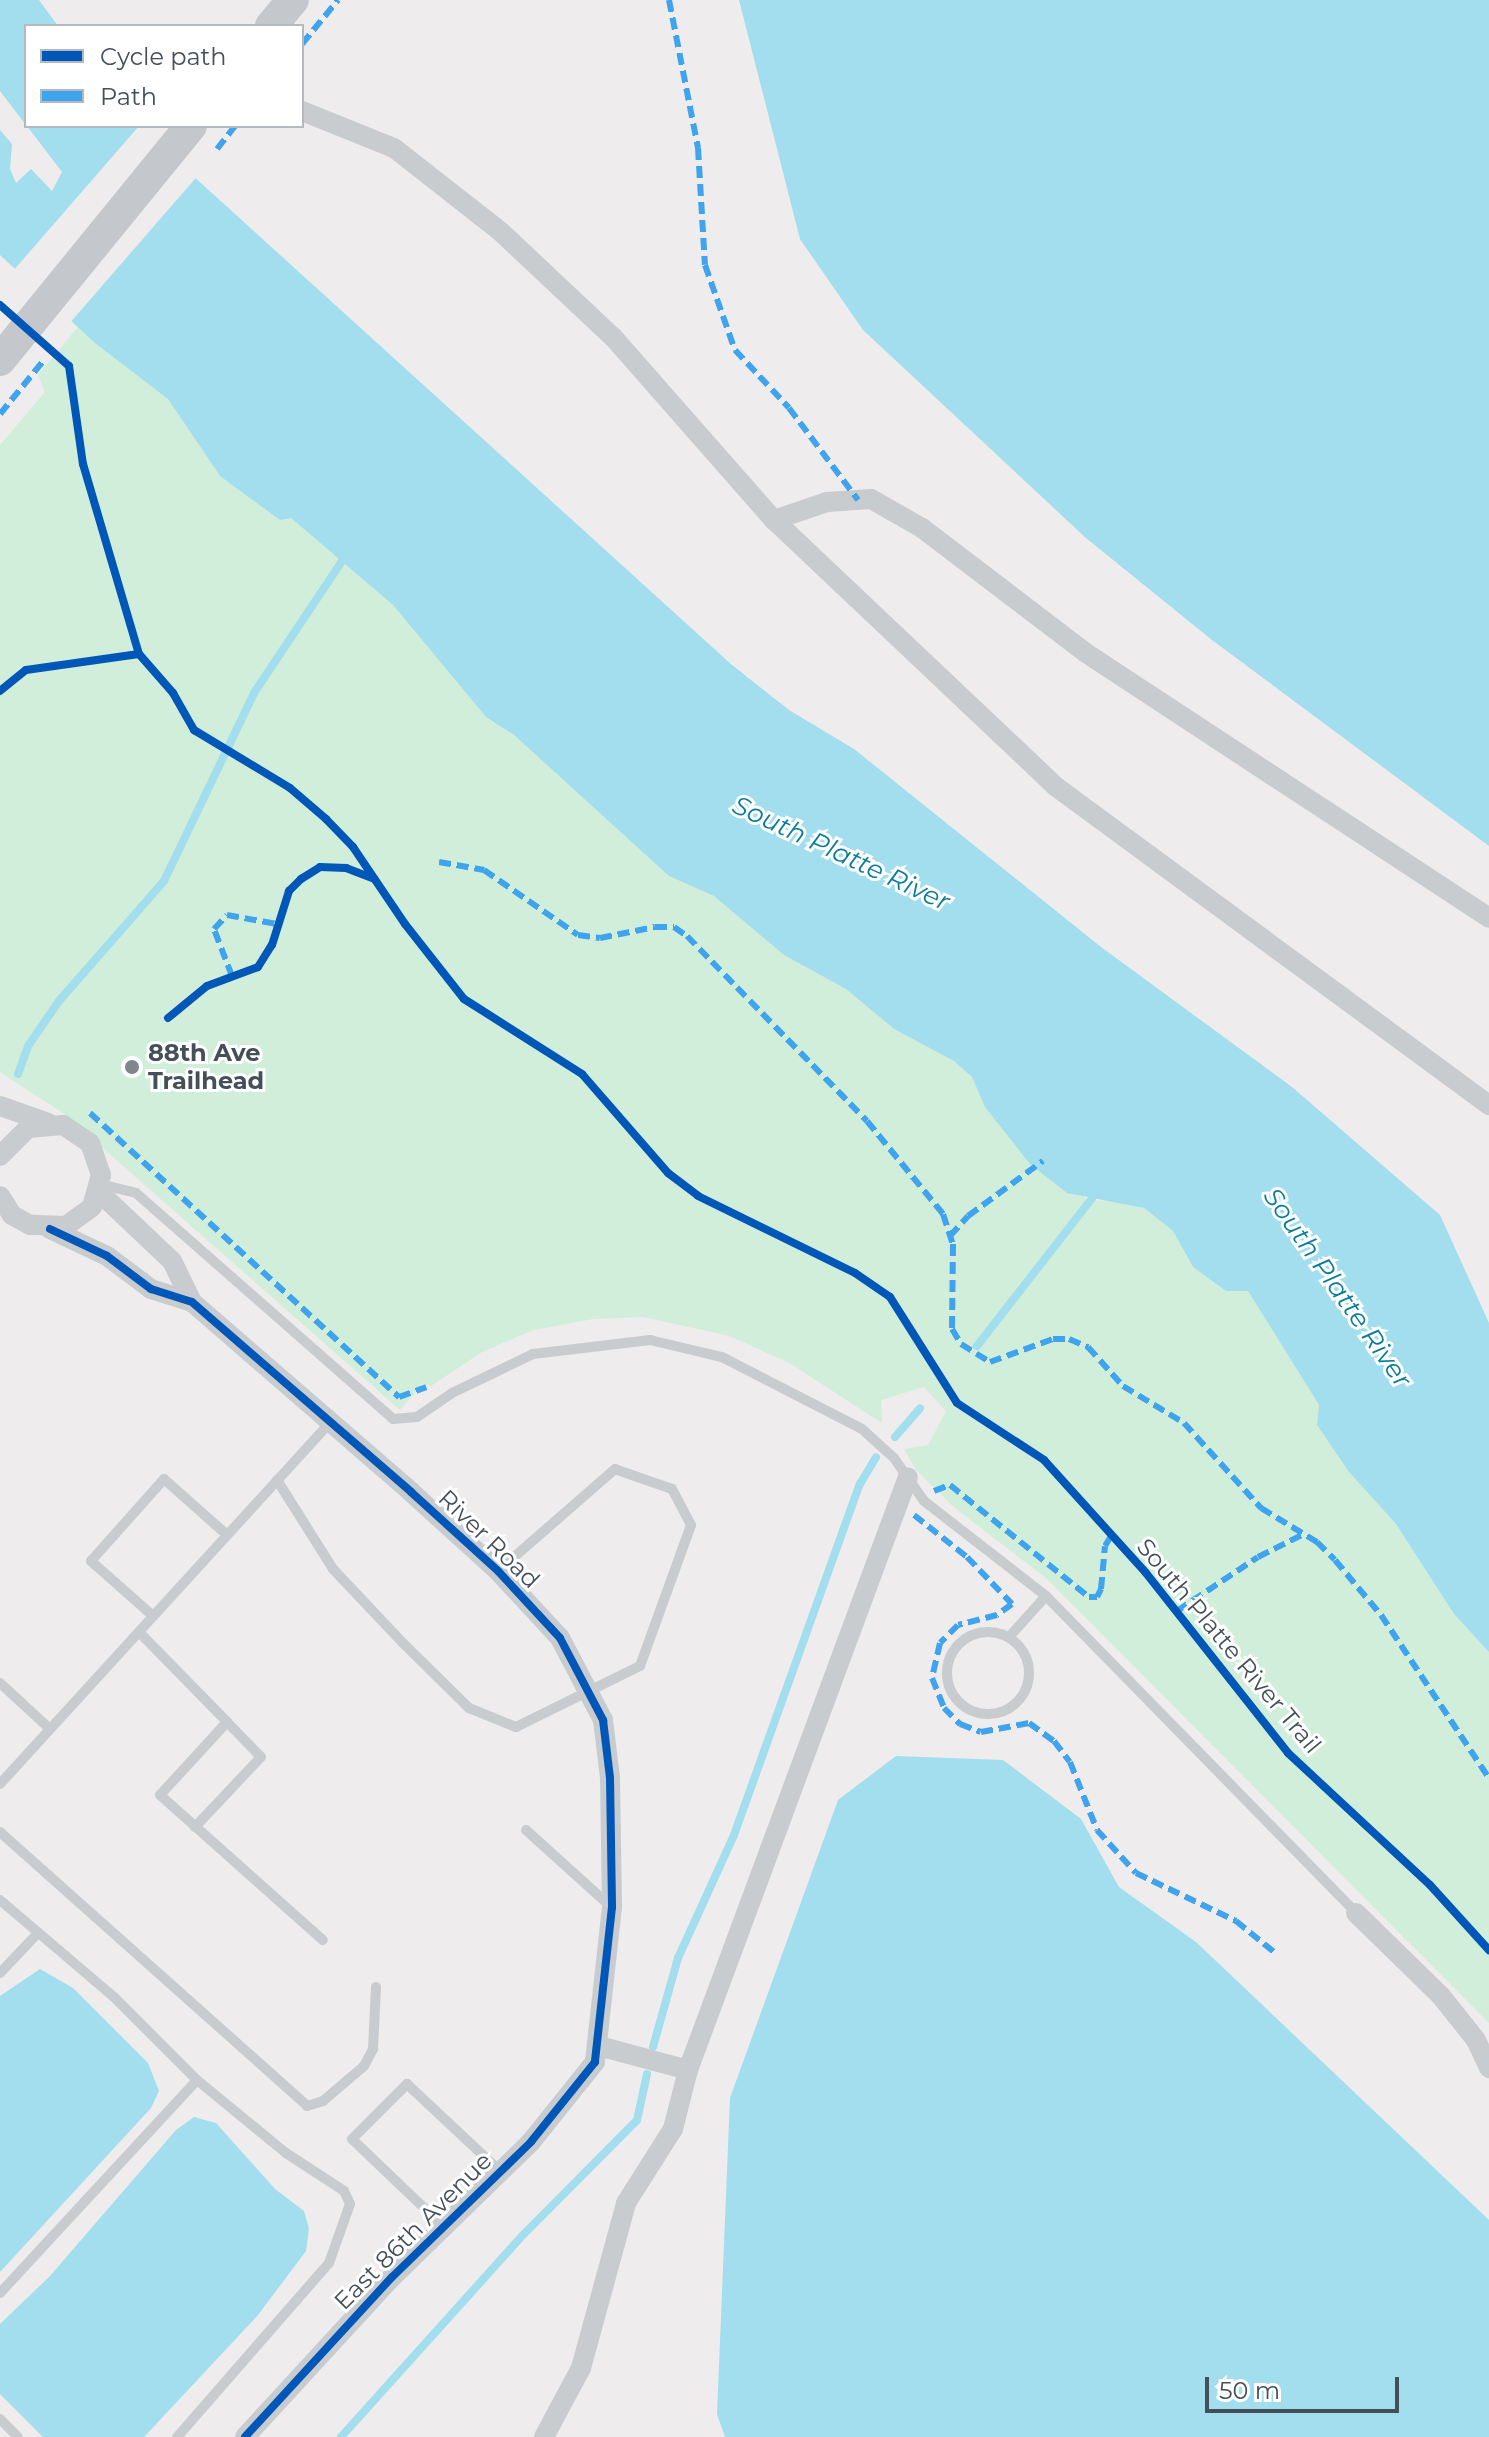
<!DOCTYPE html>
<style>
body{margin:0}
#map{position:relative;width:1489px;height:2437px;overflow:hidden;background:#eeecec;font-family:Montserrat,sans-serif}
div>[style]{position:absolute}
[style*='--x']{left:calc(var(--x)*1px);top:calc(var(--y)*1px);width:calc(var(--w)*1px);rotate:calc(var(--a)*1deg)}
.green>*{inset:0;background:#d0eeda}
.water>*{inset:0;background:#a2deed}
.pier>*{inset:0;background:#eeecec;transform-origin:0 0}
.stream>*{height:8px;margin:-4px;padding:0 4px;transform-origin:4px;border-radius:4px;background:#a2deed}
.service>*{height:10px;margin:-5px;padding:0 5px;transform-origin:5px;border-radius:5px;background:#c9ccce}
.service>.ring{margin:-5px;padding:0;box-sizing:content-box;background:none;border:10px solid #c9ccce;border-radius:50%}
.minor>*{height:20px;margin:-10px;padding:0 10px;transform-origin:10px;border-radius:10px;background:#c9ccce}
.primary>*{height:32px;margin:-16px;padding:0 16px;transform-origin:16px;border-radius:16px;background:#c4c8cc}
.quiet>*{height:6px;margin-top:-3px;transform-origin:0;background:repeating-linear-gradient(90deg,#3fa4ed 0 12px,transparent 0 18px)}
.cycleway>*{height:8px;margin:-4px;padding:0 4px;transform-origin:4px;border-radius:4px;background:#0057b8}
.dots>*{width:22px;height:22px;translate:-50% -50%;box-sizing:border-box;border:4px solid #fff;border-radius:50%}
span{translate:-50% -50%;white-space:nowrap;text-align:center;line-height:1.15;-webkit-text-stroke:6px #fff;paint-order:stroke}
.poi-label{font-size:24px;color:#444f59;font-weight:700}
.left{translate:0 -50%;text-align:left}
.street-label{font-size:24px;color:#444f59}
.water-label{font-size:26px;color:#097c99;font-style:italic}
.legend{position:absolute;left:24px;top:24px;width:280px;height:104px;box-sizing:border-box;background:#fff;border:2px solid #b4b9bd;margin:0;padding:10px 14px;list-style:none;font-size:24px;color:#444f59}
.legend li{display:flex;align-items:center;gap:16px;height:40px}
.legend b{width:40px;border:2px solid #b4b9bd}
.scale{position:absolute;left:1205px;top:2377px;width:194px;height:36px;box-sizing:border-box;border:4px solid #444f59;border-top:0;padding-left:10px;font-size:24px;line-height:28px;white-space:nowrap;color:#444f59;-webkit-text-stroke:6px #fff;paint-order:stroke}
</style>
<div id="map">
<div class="green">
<i style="clip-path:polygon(78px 327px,168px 399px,220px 476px,291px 518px,393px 605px,486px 717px,514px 735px,669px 876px,714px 896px,784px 955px,846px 989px,894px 1029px,954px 1060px,972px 1077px,985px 1107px,1088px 1201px,1115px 1200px,1144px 1208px,1173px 1231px,1193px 1268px,1248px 1291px,1319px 1405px,1317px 1425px,1349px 1472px,1396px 1524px,1454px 1614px,1489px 1652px,1489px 2023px,1046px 1578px,955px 1508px,916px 1470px,904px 1449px,928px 1445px,946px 1411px,924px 1387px,881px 1400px,882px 1423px,791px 1364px,730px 1336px,643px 1317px,593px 1319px,533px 1330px,482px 1352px,431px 1386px,423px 1383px,400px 1410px,63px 1113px,0 1072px,0 445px,45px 392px,38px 375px)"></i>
</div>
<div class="water">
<i style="clip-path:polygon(0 0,39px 0,58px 26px,26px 26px,26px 125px,0 91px)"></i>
<i style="clip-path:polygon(739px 0,1489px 0,1489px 846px,1212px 640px,1086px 538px,863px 330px,800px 239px)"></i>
<i style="clip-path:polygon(27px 126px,138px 126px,732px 665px,789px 710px,854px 749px,1101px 947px,1292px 1087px,1440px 1215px,1489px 1323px,1489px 1652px,1454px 1614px,1396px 1524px,1349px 1472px,1317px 1425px,1319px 1405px,1248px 1291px,1226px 1291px,1193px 1267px,1173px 1231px,1144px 1208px,1067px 1193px,1030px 1164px,985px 1107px,972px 1077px,954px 1061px,894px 1029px,846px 989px,784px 955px,714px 896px,669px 876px,514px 735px,486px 717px,393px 605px,291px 518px,280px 520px,220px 476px,168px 399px,95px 343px,0 255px,0 130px,12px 144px,10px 169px,16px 183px,31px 169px,52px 191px,62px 172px)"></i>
<i style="clip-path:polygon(896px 1756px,1003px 1760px,1081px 1819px,1119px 1887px,1196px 1942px,1489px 2220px,1489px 2437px,725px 2437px,717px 2414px,730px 2098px,838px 1800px)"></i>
<i style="clip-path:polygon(40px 1969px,73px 1988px,148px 2063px,159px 2091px,151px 2108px,0 2272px,0 1996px)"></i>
<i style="clip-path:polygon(194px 2117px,216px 2123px,275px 2189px,304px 2211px,309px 2229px,306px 2251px,258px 2315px,144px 2437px,43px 2437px,0 2394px,0 2324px,50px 2276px,176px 2130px)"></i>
</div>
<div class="pier">
<i style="left:139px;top:126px;width:77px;height:194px;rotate:41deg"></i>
</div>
<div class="stream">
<i style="--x:18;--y:1074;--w:30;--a:-70"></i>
<i style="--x:28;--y:1046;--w:55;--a:-55.4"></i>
<i style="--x:59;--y:1001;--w:159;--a:-48.8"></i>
<i style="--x:164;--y:881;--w:208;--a:-64.4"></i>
<i style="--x:254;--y:693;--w:162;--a:-56.3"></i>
<i style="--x:977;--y:1346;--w:195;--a:-52.1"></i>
<i style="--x:895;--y:1437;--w:38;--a:-49"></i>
<i style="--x:653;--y:2047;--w:92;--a:-74.3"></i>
<i style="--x:678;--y:1958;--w:135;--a:-65.5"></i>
<i style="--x:734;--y:1835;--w:373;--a:-70.3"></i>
<i style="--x:860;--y:1484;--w:31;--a:-59"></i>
<i style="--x:341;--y:2437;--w:270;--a:-48"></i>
<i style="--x:522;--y:2236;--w:163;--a:-45.2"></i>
<i style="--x:637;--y:2120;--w:47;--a:-77.7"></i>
</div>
<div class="service">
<i style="--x:100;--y:1184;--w:37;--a:14"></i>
<i style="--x:136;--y:1193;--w:342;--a:41.3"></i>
<i style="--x:393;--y:1419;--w:24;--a:-5"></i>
<i style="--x:417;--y:1417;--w:42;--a:-34.4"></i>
<i style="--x:452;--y:1393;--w:90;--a:-25.7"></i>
<i style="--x:533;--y:1354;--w:118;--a:-6.8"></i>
<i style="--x:650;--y:1340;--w:74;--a:13.3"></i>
<i style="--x:722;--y:1357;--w:157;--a:27.2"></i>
<i style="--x:862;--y:1429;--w:43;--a:42.2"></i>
<i style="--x:894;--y:1458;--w:52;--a:55.1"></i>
<i style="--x:924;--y:1501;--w:155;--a:37.9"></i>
<i style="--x:1046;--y:1596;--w:443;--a:45.6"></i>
<i style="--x:277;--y:1480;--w:105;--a:57.8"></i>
<i style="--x:333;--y:1569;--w:103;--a:46.6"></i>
<i style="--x:404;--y:1644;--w:91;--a:44.6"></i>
<i style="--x:469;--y:1708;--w:51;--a:22"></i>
<i style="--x:516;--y:1727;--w:138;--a:-26.2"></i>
<i style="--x:640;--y:1666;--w:150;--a:-70.1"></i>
<i style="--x:691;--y:1525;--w:41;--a:-117.8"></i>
<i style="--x:672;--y:1489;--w:60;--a:-160.7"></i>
<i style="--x:615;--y:1469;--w:155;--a:138.9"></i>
<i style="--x:153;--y:1616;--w:83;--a:-138.4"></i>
<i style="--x:91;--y:1561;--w:110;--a:-48.3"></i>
<i style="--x:164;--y:1479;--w:84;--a:41.6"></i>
<i class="ring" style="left:947px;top:1632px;width:72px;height:72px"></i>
<i style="--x:139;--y:1632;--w:126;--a:45.6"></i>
<i style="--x:227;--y:1722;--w:99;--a:132.5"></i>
<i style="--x:160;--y:1795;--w:218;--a:41.7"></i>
<i style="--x:1009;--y:1637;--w:55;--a:-47.9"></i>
<i style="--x:0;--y:1683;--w:67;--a:42.6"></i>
<i style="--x:0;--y:1784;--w:490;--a:-47.6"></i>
<i style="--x:195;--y:1827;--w:96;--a:-46.7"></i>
<i style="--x:261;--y:1757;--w:49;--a:-134.2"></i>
<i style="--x:526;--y:1830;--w:113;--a:42.1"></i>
<i style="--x:0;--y:1832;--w:411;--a:41.7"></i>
<i style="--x:307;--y:2106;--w:17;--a:-17"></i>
<i style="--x:323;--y:2101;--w:54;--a:-40.5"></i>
<i style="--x:364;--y:2066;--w:19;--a:-62"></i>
<i style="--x:373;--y:2049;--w:62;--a:-87.2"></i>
<i style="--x:0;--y:1900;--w:150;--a:40.4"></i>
<i style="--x:114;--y:1997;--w:117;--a:45"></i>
<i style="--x:197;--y:2080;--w:115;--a:39.4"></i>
<i style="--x:286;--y:2153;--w:69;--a:33.2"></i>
<i style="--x:344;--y:2191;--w:14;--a:65"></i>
<i style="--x:350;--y:2204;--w:63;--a:109.6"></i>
<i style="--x:329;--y:2263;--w:231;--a:131.1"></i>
<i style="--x:0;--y:1973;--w:55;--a:-46.5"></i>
<i style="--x:442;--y:2225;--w:124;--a:-136.3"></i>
<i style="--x:352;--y:2139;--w:78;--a:-45"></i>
<i style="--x:407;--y:2084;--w:127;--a:43.1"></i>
<i style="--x:0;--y:2293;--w:290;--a:-47.2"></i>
<i style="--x:0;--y:2419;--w:25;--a:45"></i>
</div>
<div class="minor">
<i style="--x:302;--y:111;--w:99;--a:21.9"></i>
<i style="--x:394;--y:148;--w:136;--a:38.1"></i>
<i style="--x:501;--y:232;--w:154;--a:43.2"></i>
<i style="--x:613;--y:337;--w:244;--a:48.7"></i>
<i style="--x:774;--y:520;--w:387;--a:43.4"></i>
<i style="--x:1055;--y:786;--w:539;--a:36.32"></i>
<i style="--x:774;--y:520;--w:56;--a:-18.8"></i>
<i style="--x:827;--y:502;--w:44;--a:-3.9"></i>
<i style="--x:871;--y:499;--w:59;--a:29.6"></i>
<i style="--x:922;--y:528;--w:206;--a:37.3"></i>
<i style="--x:1086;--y:653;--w:482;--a:33.3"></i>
<i style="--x:0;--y:1106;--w:51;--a:19.5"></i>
<i style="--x:0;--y:1156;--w:40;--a:-45"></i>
<i style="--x:28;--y:1128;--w:35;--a:-5"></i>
<i style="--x:63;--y:1125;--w:32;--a:34"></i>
<i style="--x:90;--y:1143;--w:34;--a:71"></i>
<i style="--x:101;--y:1175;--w:33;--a:106"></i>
<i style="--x:92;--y:1207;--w:32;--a:144"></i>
<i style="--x:66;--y:1226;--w:36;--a:-178"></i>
<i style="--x:30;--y:1225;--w:21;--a:-151"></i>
<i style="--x:12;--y:1215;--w:22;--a:-122"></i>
<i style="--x:99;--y:1192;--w:100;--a:43.4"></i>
<i style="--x:172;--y:1261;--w:46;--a:64"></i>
<i style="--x:50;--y:1229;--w:63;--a:25.3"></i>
<i style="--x:107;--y:1256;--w:55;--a:36.9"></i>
<i style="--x:151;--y:1289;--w:43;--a:17.6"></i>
<i style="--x:192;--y:1302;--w:290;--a:40.9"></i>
<i style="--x:411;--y:1492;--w:118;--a:42.2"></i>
<i style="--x:498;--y:1571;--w:91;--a:47.2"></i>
<i style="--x:560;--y:1638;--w:93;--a:62.3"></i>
<i style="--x:603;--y:1720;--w:58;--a:83.1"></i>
<i style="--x:610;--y:1778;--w:129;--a:89.1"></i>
<i style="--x:612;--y:1907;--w:156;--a:96.3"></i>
<i style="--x:595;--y:2062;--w:102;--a:128.7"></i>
<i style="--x:531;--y:2142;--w:194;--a:135.8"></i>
<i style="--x:392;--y:2277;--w:217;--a:132.6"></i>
<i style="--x:1356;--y:1913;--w:119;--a:44.3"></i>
<i style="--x:1441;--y:1996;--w:56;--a:51.5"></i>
<i style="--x:1476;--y:2040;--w:31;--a:65"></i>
<i style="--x:599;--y:2046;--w:92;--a:15.1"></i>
<i style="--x:544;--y:2437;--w:78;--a:-61.8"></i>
<i style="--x:581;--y:2368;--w:171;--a:-74.7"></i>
<i style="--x:626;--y:2203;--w:88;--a:-57.6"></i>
<i style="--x:673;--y:2129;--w:61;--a:-75.7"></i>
<i style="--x:688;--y:2070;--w:632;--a:-69.65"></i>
</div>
<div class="primary">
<i style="--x:271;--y:26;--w:34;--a:-50"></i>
<i style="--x:0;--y:360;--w:302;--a:-50.8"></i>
</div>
<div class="quiet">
<i style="--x:669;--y:0;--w:151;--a:78.9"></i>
<i style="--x:698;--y:148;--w:117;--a:86.6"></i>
<i style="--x:705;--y:265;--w:90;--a:70.6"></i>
<i style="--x:735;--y:350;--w:79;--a:47"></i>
<i style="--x:789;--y:408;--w:115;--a:53.1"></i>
<i style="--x:302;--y:44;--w:57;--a:-50.7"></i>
<i style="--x:217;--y:149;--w:29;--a:-52"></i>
<i style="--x:0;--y:414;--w:70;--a:-50.8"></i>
<i style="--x:439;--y:862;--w:46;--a:10.1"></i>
<i style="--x:484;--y:870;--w:114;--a:34.7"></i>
<i style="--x:578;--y:935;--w:22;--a:8"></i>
<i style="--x:600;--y:938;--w:56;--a:-11.3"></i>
<i style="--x:655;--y:927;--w:19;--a:0"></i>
<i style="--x:674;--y:927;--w:16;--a:35"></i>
<i style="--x:687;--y:936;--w:258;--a:45.8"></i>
<i style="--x:867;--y:1121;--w:120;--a:50.7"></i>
<i style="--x:943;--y:1214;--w:32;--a:72"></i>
<i style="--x:953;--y:1244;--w:85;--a:90.7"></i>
<i style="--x:952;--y:1329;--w:17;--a:59"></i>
<i style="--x:961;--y:1344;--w:34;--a:32"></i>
<i style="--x:990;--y:1362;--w:67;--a:-20.1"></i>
<i style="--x:1053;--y:1339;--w:16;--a:0"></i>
<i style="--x:1069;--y:1339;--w:21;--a:23"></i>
<i style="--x:1088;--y:1347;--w:52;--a:48.1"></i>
<i style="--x:1123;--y:1386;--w:71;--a:31.2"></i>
<i style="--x:1184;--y:1423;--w:115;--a:47.8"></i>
<i style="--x:1261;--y:1508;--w:66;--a:31.3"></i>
<i style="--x:1317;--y:1542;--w:25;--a:45"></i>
<i style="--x:1335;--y:1560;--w:72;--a:50.1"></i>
<i style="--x:1381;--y:1615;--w:196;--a:56.5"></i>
<i style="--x:232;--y:976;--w:50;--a:-111"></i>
<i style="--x:214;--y:929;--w:19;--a:-47"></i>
<i style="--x:227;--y:915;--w:51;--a:10.2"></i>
<i style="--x:90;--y:1113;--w:420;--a:42.6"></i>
<i style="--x:399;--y:1397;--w:29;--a:-20"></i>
<i style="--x:950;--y:1236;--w:27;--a:-48"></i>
<i style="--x:968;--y:1216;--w:93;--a:-36.3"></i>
<i style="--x:934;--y:1491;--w:17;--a:-21"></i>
<i style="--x:950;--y:1485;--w:179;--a:38.9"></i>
<i style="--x:1089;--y:1597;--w:8;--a:0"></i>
<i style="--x:1097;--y:1597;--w:9;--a:-63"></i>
<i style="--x:1101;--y:1589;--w:43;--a:-84.7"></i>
<i style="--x:1105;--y:1546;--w:12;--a:-59"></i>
<i style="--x:914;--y:1515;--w:68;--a:38.4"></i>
<i style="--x:967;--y:1557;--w:65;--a:46.2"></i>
<i style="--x:1012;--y:1604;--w:19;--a:144"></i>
<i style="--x:997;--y:1615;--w:40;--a:165.6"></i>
<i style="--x:958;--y:1625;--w:25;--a:135"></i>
<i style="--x:940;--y:1643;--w:36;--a:103"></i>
<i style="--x:932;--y:1678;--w:32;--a:68"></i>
<i style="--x:944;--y:1708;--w:23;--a:45"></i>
<i style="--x:960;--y:1724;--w:22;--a:21"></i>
<i style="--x:981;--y:1732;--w:49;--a:-10.6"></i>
<i style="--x:1029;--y:1723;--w:31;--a:36"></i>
<i style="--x:1054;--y:1741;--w:26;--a:53"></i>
<i style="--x:1070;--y:1762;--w:73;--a:68.3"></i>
<i style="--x:1097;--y:1830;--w:58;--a:47.8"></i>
<i style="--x:1136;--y:1873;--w:111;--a:25.6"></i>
<i style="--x:1236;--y:1921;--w:49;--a:39.2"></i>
<i style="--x:1177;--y:1611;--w:97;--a:-33.7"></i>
<i style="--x:1258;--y:1557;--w:51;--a:-26.6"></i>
</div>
<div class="cycleway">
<i style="--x:0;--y:305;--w:92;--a:41.5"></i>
<i style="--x:69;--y:366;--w:99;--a:81.9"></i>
<i style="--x:83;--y:464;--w:198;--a:73.6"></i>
<i style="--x:139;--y:654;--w:52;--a:48.9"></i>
<i style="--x:173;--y:693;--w:43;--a:60.4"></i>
<i style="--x:194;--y:730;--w:112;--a:31.1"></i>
<i style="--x:290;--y:788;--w:48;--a:40.7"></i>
<i style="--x:326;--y:819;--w:39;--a:46"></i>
<i style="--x:353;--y:847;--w:93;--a:56"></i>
<i style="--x:405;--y:924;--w:95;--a:51.8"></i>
<i style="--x:464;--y:999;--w:140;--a:32.4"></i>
<i style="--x:582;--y:1074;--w:131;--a:49"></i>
<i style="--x:668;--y:1173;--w:38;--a:37"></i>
<i style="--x:698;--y:1196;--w:175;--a:26.1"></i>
<i style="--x:855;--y:1273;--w:42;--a:34.4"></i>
<i style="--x:890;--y:1297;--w:125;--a:57.7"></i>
<i style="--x:957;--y:1403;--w:104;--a:33.2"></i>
<i style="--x:1044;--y:1460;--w:152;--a:47.9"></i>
<i style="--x:1146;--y:1573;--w:229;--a:51.7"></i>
<i style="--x:1288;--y:1753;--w:194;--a:42.9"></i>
<i style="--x:1430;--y:1885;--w:88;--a:47.8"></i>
<i style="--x:0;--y:691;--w:33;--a:-39"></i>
<i style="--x:26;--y:670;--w:114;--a:-8.1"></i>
<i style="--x:168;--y:1018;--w:50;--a:-39.4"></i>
<i style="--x:207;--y:986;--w:54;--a:-20.4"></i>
<i style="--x:258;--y:967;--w:26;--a:-58"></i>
<i style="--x:272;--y:945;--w:57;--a:-72.5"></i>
<i style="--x:289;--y:891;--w:17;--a:-45"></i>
<i style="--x:301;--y:879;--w:22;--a:-32"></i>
<i style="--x:320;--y:867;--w:26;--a:2"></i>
<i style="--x:346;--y:868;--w:30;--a:21"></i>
<i style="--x:50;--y:1229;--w:63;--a:25.3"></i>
<i style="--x:107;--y:1256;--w:55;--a:36.9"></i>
<i style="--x:151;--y:1289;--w:43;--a:17.6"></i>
<i style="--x:192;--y:1302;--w:290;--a:40.9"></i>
<i style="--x:411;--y:1492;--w:118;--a:42.2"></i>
<i style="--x:498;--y:1571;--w:91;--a:47.2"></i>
<i style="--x:560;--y:1638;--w:93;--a:62.3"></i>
<i style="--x:603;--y:1720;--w:58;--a:83.1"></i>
<i style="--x:610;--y:1778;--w:129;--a:89.1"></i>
<i style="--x:612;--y:1907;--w:156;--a:96.3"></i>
<i style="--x:595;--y:2062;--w:102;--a:128.7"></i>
<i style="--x:531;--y:2142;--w:194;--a:135.8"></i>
<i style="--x:392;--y:2277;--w:217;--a:132.6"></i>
</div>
<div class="dots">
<i style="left:132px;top:1067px;background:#80868c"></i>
</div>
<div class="poi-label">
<span class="left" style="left:148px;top:1067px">88th Ave<br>Trailhead</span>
</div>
<div class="street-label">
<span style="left:489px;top:1539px;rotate:44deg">River Road</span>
<span style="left:1229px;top:1646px;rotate:50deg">South Platte River Trail</span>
<span style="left:413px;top:2231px;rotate:-45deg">East 86th Avenue</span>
</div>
<div class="water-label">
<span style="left:841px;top:854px;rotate:25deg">South Platte River</span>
<span style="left:1337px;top:1288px;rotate:55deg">South Platte River</span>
</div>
<ul class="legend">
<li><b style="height:10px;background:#0057b8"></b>Cycle path</li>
<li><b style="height:10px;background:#3fa4ed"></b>Path</li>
</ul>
<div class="scale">50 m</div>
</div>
